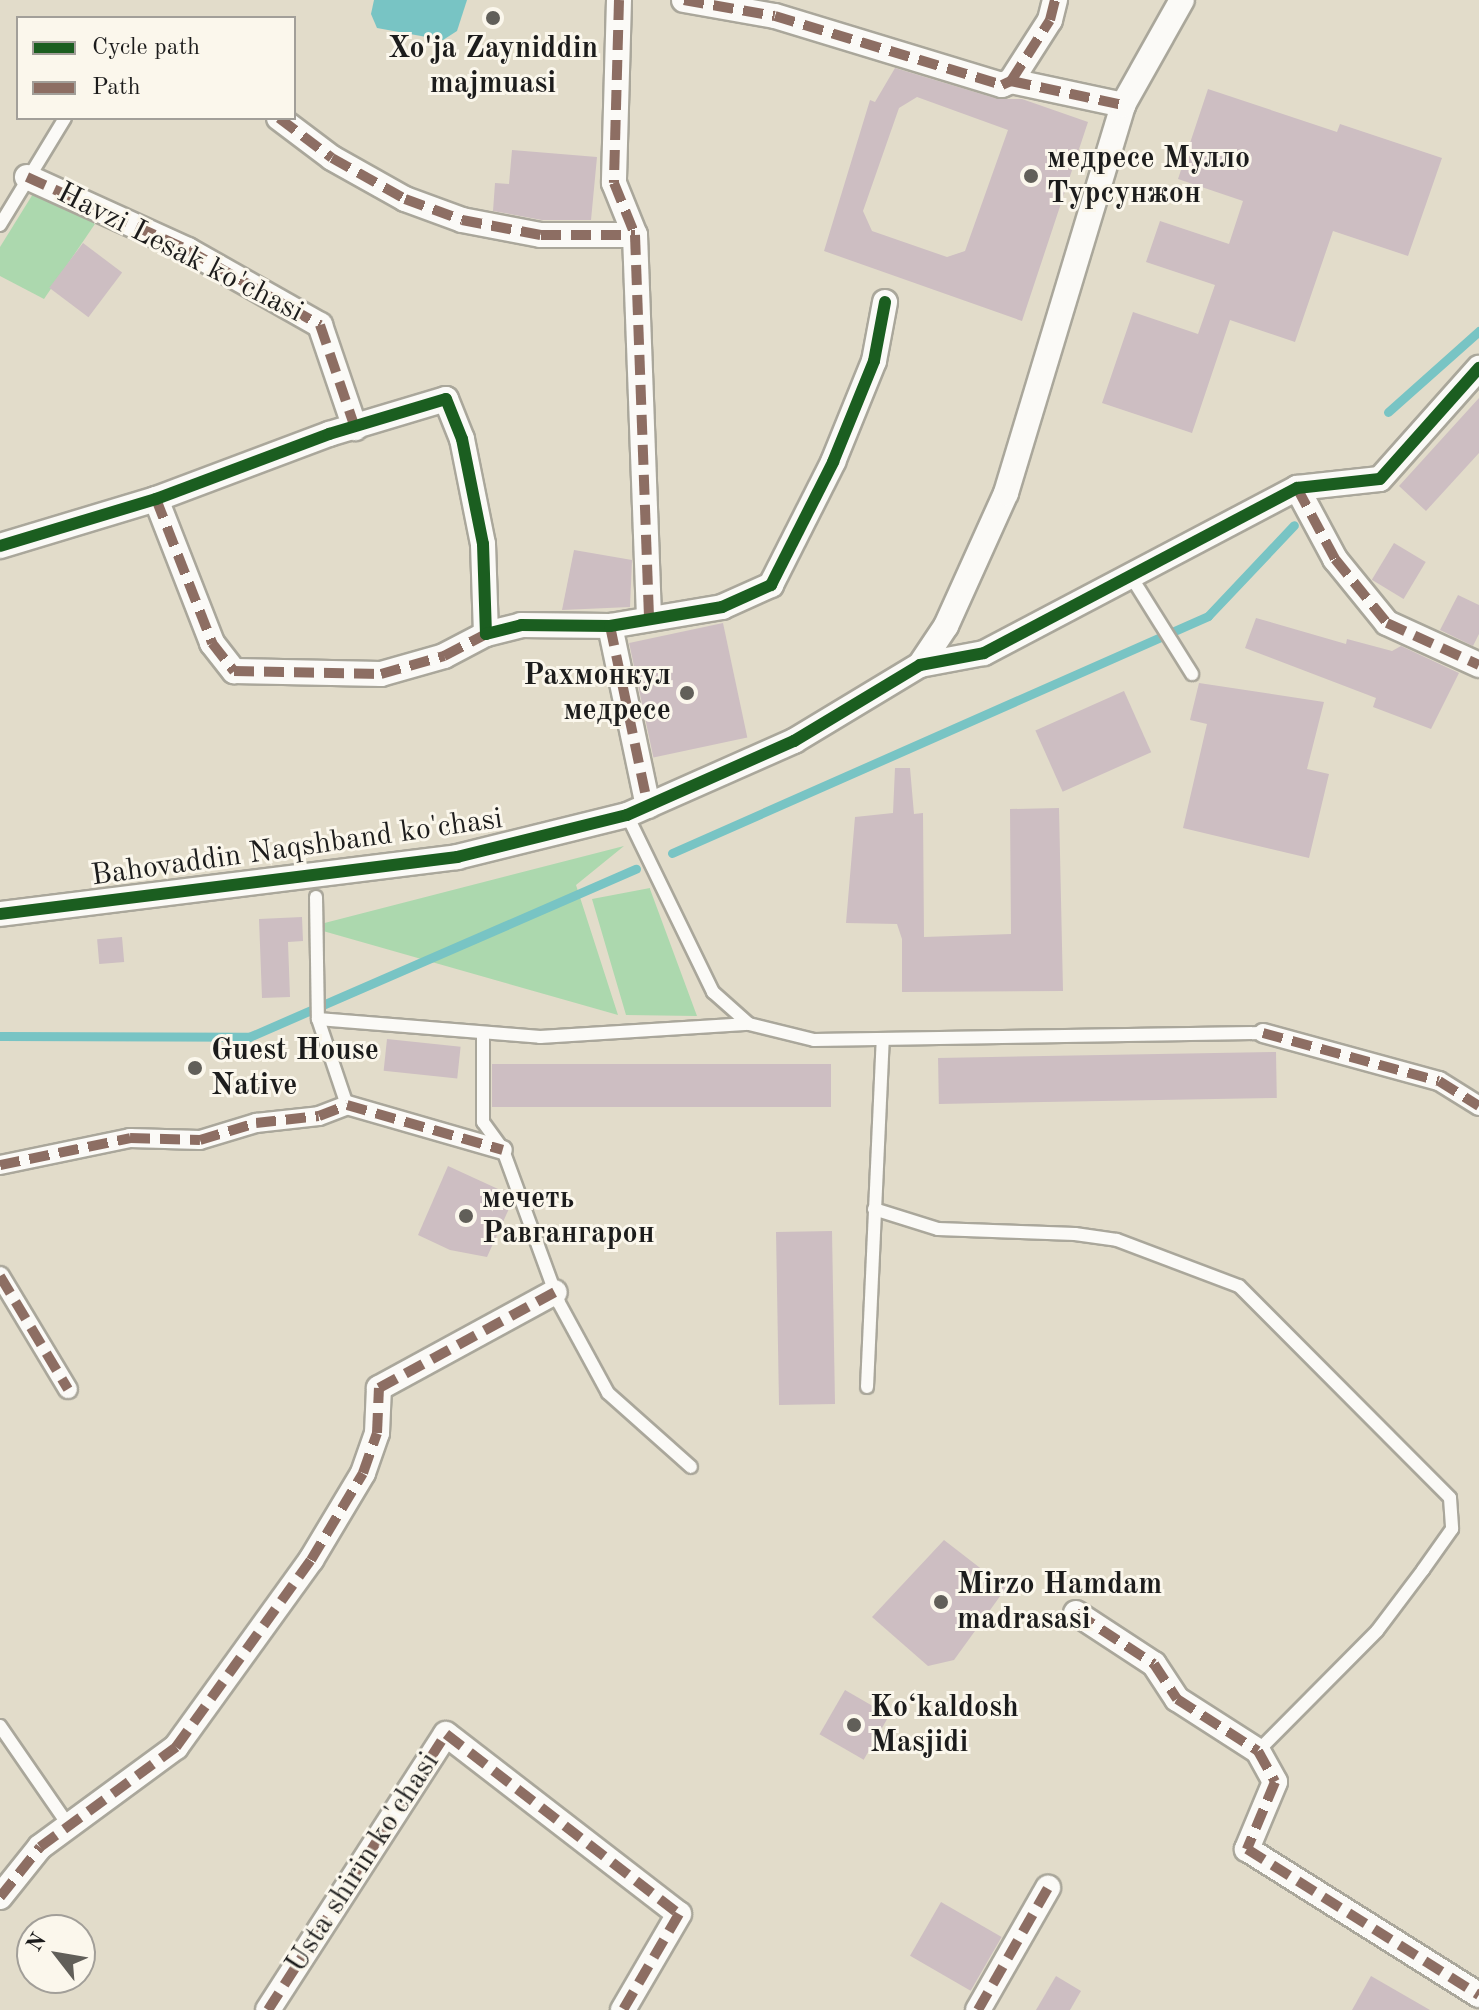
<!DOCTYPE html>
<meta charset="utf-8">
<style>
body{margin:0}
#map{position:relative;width:1479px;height:2010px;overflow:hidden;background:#e2dcca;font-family:"Old Standard TT",serif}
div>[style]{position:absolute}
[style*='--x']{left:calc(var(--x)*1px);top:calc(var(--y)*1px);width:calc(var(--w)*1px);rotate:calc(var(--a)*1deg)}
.green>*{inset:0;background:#acd8ae}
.water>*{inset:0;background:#78c4c4}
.stream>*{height:9px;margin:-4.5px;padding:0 4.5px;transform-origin:4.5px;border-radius:4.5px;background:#78c4c4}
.building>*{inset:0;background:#cdbec2;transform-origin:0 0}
.roads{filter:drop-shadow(2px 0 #aaa79b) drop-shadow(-2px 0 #aaa79b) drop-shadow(0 2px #aaa79b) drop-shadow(0 -2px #aaa79b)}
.service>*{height:12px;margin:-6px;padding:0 6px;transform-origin:6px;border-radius:6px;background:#fbfaf7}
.pedestrian>*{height:18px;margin:-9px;padding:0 9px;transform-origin:9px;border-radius:9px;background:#fbfaf7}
.minor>*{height:24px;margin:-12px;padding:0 12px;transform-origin:12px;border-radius:12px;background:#fbfaf7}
.quiet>*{height:10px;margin-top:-5px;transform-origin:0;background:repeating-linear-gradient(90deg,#8d6e63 0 20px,transparent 0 30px)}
.cycleway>*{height:12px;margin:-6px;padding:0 6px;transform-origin:6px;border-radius:6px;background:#1b5e20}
.dots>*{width:22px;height:22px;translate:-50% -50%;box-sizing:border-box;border:4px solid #fbf7ec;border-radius:50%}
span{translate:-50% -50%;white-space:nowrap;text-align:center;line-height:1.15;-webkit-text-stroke:6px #fbf7ec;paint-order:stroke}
.poi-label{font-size:30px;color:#1c1c1c;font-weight:700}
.left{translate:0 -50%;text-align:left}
.right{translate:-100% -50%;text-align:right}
.street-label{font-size:30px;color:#1c1c1c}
.legend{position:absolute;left:16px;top:16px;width:280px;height:104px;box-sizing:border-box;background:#fbf7ec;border:2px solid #a29f99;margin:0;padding:10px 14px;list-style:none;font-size:24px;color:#1c1c1c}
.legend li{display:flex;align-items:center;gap:16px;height:40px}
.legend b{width:40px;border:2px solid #a29f99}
.north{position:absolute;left:16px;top:1914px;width:80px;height:80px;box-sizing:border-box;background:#fbf7ec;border:2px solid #a29f99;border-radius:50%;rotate:301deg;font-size:22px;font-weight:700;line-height:32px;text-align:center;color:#1c1c1c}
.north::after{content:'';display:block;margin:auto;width:28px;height:36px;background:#615f59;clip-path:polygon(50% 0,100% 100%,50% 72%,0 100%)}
</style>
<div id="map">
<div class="green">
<i style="clip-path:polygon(36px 189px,99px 218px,44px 299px,0 276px,0 247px)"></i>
<i style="clip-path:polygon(624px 846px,576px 885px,618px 1015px,309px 927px)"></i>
<i style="clip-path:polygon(650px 888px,650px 889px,697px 1016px,626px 1015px,592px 899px)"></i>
</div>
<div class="water">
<i style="clip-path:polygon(374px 0,467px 0,457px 31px,443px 40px,377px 28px,371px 14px)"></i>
</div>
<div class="stream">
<i style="--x:1388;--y:412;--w:122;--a:-41.7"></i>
<i style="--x:672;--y:853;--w:586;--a:-23.85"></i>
<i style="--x:1208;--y:616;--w:125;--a:-46.6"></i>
<i style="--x:0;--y:1036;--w:249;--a:0.2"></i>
<i style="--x:249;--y:1037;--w:422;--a:-23.5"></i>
</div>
<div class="building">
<i style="clip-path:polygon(evenodd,895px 68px,998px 99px,1022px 99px,1088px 122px,1022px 321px,824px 251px,870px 100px,875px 102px,895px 68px,917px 97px,1008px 130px,965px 251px,947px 257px,872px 231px,863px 211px,899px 108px,917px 97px)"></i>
<i style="clip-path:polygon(1208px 89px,1337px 132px,1340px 124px,1442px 158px,1408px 256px,1333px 231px,1295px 342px,1230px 320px,1192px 433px,1102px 403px,1133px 312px,1198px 334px,1215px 285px,1146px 262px,1160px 221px,1229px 244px,1243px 201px,1178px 179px)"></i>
<i style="clip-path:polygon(512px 150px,597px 157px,591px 220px,542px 220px,493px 211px,495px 183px,509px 184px)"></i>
<i style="left:83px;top:243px;width:49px;height:56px;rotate:37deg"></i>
<i style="clip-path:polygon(1479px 398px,1479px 453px,1426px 511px,1399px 486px)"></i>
<i style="left:1394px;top:543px;width:37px;height:43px;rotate:31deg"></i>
<i style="clip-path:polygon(574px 550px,632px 560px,630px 607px,562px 610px)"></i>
<i style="clip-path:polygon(1458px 595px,1479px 605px,1479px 634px,1473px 646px,1440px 630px)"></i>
<i style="clip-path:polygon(1256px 618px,1346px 644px,1347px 639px,1392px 651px,1401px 646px,1459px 673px,1431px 729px,1373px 707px,1376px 698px,1245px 648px)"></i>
<i style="left:723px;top:623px;width:117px;height:96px;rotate:78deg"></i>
<i style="clip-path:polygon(1199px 683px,1324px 702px,1307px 769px,1329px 774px,1309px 858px,1183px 828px,1207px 724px,1190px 720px)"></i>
<i style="left:1124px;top:691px;width:67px;height:97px;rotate:66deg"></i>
<i style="clip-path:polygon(895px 768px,910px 768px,914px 814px,923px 813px,924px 937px,1011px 934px,1010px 809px,1059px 808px,1063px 991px,902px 992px,902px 939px,897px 924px,846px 923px,855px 817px,893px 813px)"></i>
<i style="clip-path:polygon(302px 917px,303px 941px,288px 942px,290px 997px,262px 998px,259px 919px)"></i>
<i style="left:122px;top:937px;width:25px;height:25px;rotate:85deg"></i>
<i style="left:387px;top:1039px;width:74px;height:32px;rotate:6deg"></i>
<i style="left:1276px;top:1052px;width:46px;height:338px;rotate:89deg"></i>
<i style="left:831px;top:1064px;width:43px;height:339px;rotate:90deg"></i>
<i style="clip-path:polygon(448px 1166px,509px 1194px,512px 1202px,487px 1257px,450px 1250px,418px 1235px)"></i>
<i style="left:832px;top:1231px;width:173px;height:56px;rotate:89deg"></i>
<i style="clip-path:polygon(944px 1540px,1006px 1588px,954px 1660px,928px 1666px,872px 1617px)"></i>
<i style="left:845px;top:1690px;width:51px;height:51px;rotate:30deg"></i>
<i style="left:941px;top:1902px;width:70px;height:62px;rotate:30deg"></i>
<i style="clip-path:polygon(1056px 1976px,1081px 1991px,1070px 2010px,1036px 2010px)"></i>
<i style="clip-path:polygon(1371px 1976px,1430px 2010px,1352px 2010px)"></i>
</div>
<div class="roads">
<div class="service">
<i style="--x:0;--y:225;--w:125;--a:-58.7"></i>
<i style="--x:1130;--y:575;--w:117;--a:57.9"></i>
<i style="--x:627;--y:815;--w:197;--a:64.1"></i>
<i style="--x:713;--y:992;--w:48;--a:41.6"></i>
<i style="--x:749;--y:1024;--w:67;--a:13.8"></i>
<i style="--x:814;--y:1040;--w:449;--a:-0.9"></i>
<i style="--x:316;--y:897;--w:122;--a:89.1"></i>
<i style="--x:318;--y:1019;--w:223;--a:4.6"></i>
<i style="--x:540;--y:1037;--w:209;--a:-3.6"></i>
<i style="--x:318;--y:1019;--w:91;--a:71.4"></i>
<i style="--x:483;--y:1035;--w:87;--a:90"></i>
<i style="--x:483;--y:1122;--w:34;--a:54"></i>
<i style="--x:503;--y:1150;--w:163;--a:69.9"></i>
<i style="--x:559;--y:1303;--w:102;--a:61.4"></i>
<i style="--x:608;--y:1393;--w:111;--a:41.7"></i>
<i style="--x:874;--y:1209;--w:67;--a:17.4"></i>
<i style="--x:938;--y:1229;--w:137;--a:2.1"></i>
<i style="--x:1075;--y:1234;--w:42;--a:8.1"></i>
<i style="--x:1117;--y:1240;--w:130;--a:20.7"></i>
<i style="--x:1239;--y:1286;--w:299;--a:45.1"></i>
<i style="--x:1450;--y:1498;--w:31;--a:86"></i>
<i style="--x:1452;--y:1529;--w:50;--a:125.3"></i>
<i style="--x:1423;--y:1570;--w:76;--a:127"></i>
<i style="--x:1377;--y:1631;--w:169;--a:134.8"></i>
<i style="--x:867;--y:1387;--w:348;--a:-87.4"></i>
<i style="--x:0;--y:1726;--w:121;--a:55.4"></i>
</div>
<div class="pedestrian">
<i style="--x:1263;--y:1033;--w:182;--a:15.3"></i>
<i style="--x:1439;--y:1081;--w:47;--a:32"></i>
<i style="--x:0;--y:1165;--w:133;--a:-11.7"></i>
<i style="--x:130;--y:1138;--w:70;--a:1.6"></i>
<i style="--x:200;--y:1140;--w:59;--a:-16.9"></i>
<i style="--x:256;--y:1123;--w:63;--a:-6.3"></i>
<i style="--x:319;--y:1116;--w:30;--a:-21"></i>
<i style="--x:347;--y:1105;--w:162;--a:16.1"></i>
<i style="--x:0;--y:1276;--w:132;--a:59"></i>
</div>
<div class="minor">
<i style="--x:619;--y:0;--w:183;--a:91.6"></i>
<i style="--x:614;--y:183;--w:56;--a:68"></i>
<i style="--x:635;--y:235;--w:384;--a:87.9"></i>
<i style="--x:684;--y:0;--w:92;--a:10"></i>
<i style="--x:775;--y:16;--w:237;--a:16.9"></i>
<i style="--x:1002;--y:85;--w:10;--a:-24"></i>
<i style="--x:1011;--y:81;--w:115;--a:12.1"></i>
<i style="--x:1011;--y:81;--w:72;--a:-57.4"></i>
<i style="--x:1050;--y:20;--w:21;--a:-76"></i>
<i style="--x:279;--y:118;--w:66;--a:37"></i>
<i style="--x:332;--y:158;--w:84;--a:29.3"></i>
<i style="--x:405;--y:199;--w:61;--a:20.2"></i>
<i style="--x:462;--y:220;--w:80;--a:10.8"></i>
<i style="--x:541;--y:235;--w:94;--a:0"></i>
<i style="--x:27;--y:177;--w:177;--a:24.4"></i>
<i style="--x:188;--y:250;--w:152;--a:29.6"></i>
<i style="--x:320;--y:325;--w:109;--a:71.2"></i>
<i style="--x:1297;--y:488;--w:81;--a:61.8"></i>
<i style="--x:1335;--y:559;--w:82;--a:50.9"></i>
<i style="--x:1387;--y:623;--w:101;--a:24.5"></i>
<i style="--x:156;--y:499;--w:155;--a:68.7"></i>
<i style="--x:212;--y:643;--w:36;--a:52"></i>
<i style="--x:234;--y:671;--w:147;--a:1.2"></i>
<i style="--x:381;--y:674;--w:66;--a:-15.9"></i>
<i style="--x:444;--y:656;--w:47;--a:-27.6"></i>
<i style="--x:0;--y:546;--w:163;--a:-16.8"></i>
<i style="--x:156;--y:499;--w:185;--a:-20.6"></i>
<i style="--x:329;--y:434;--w:122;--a:-16.7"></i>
<i style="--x:446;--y:399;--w:43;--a:68.2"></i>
<i style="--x:462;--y:439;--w:107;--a:78.7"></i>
<i style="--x:483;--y:544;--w:90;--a:88.1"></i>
<i style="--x:486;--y:634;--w:36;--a:-14"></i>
<i style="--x:521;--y:625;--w:89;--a:0.6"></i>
<i style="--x:610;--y:626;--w:114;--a:-9.6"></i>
<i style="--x:722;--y:607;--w:54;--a:-24.2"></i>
<i style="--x:771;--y:585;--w:138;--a:-63.2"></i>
<i style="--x:833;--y:462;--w:109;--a:-67.9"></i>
<i style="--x:874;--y:361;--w:60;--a:-79.4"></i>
<i style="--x:610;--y:626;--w:184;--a:78.1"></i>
<i style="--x:920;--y:665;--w:47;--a:-56.3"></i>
<i style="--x:946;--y:626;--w:146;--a:-65.7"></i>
<i style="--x:1006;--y:493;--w:405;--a:-73.2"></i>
<i style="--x:1123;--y:105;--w:120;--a:-60.7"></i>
<i style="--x:0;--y:914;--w:461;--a:-7.1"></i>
<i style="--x:457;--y:857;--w:175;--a:-13.9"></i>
<i style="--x:627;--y:815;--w:183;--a:-23.9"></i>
<i style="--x:794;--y:741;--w:147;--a:-31.1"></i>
<i style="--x:920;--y:665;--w:65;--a:-10.6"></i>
<i style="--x:984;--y:653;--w:354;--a:-27.8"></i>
<i style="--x:1297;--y:488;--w:83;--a:-6.2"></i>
<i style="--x:1380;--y:479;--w:149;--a:-48.3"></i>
<i style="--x:1076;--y:1613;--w:93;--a:33.2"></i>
<i style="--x:1154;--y:1664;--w:42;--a:56.7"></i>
<i style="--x:1177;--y:1699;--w:96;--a:32.7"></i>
<i style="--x:1258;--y:1751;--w:35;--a:61"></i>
<i style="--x:1275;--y:1782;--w:73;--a:112.7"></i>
<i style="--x:1247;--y:1849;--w:274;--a:32.2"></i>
<i style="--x:0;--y:1897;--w:64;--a:-51.3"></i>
<i style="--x:40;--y:1847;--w:169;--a:-36.3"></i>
<i style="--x:176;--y:1747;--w:231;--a:-54.2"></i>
<i style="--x:311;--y:1560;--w:101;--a:-59.1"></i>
<i style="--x:363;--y:1473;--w:42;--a:-70.7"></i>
<i style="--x:377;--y:1433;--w:45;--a:-87.5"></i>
<i style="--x:379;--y:1388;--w:200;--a:-28.6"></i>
<i style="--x:268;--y:2010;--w:328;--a:-57.2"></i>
<i style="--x:446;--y:1734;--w:294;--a:37.7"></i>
<i style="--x:679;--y:1914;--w:111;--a:120.3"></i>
<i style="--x:978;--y:2010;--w:141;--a:-60.2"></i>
</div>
</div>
<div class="quiet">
<i style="--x:619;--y:0;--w:183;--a:91.6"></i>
<i style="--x:614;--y:183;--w:56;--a:68"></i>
<i style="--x:635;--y:235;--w:384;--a:87.9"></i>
<i style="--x:684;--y:0;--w:92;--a:10"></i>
<i style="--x:775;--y:16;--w:237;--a:16.9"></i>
<i style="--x:1002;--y:85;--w:10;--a:-24"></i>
<i style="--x:1011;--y:81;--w:115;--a:12.1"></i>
<i style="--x:1011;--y:81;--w:72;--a:-57.4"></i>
<i style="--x:1050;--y:20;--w:21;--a:-76"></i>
<i style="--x:279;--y:118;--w:66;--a:37"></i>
<i style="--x:332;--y:158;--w:84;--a:29.3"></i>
<i style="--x:405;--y:199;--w:61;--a:20.2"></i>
<i style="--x:462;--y:220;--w:80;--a:10.8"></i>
<i style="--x:541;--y:235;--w:94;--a:0"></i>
<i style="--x:27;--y:177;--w:177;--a:24.4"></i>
<i style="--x:188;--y:250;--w:152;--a:29.6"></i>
<i style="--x:320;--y:325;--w:109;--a:71.2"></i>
<i style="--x:1297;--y:488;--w:81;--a:61.8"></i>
<i style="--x:1335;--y:559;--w:82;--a:50.9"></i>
<i style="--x:1387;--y:623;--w:101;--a:24.5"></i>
<i style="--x:156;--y:499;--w:155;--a:68.7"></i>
<i style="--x:212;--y:643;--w:36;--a:52"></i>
<i style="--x:234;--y:671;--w:147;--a:1.2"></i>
<i style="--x:381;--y:674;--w:66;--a:-15.9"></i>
<i style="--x:444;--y:656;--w:47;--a:-27.6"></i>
<i style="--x:610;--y:626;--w:184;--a:78.1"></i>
<i style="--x:1263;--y:1033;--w:182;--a:15.3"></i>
<i style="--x:1439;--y:1081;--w:47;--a:32"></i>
<i style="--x:0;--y:1165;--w:133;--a:-11.7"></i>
<i style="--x:130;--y:1138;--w:70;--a:1.6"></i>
<i style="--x:200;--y:1140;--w:59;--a:-16.9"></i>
<i style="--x:256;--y:1123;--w:63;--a:-6.3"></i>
<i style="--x:319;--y:1116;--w:30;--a:-21"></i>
<i style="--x:347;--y:1105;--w:162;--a:16.1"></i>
<i style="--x:0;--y:1276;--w:132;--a:59"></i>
<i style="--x:1076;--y:1613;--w:93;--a:33.2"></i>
<i style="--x:1154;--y:1664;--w:42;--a:56.7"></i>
<i style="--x:1177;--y:1699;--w:96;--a:32.7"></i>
<i style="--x:1258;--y:1751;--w:35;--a:61"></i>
<i style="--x:1275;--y:1782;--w:73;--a:112.7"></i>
<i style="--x:1247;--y:1849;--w:274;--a:32.2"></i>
<i style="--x:0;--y:1897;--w:64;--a:-51.3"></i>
<i style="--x:40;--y:1847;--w:169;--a:-36.3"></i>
<i style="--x:176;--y:1747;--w:231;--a:-54.2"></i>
<i style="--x:311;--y:1560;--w:101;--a:-59.1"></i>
<i style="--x:363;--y:1473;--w:42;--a:-70.7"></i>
<i style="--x:377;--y:1433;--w:45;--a:-87.5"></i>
<i style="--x:379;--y:1388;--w:200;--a:-28.6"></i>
<i style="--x:268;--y:2010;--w:328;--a:-57.2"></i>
<i style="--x:446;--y:1734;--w:294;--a:37.7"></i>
<i style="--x:679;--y:1914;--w:111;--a:120.3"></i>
<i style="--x:978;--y:2010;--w:141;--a:-60.2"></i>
</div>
<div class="cycleway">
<i style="--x:0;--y:546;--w:163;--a:-16.8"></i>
<i style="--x:156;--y:499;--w:185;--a:-20.6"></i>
<i style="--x:329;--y:434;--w:122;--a:-16.7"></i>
<i style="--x:446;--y:399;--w:43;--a:68.2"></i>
<i style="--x:462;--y:439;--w:107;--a:78.7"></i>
<i style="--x:483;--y:544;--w:90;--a:88.1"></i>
<i style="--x:486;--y:634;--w:36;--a:-14"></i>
<i style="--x:521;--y:625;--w:89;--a:0.6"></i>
<i style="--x:610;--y:626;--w:114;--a:-9.6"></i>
<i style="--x:722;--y:607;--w:54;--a:-24.2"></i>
<i style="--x:771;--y:585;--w:138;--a:-63.2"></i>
<i style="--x:833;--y:462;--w:109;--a:-67.9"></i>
<i style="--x:874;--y:361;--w:60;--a:-79.4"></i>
<i style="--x:0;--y:914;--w:461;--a:-7.1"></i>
<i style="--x:457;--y:857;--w:175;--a:-13.9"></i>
<i style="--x:627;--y:815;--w:183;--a:-23.9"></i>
<i style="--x:794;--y:741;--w:147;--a:-31.1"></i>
<i style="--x:920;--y:665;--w:65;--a:-10.6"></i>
<i style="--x:984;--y:653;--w:354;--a:-27.8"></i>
<i style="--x:1297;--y:488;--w:83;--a:-6.2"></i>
<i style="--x:1380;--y:479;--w:149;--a:-48.3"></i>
</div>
<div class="dots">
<i style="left:493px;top:18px;background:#615f59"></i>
<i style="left:1031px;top:176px;background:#615f59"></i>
<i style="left:687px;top:693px;background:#615f59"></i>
<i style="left:195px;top:1068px;background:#615f59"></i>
<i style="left:466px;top:1216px;background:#615f59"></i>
<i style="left:941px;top:1602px;background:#615f59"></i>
<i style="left:854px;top:1725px;background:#615f59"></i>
</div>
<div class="poi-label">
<span style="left:493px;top:66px">Xo'ja Zayniddin<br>majmuasi</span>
<span class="left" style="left:1047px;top:176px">медресе Мулло<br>Турсунжон</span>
<span class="right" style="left:671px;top:693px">Рахмонкул<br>медресе</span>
<span class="left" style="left:211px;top:1068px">Guest House<br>Native</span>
<span class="left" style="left:482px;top:1216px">мечеть<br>Равгангарон</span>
<span class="left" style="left:957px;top:1602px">Mirzo Hamdam<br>madrasasi</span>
<span class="left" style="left:870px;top:1725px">Koʻkaldosh<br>Masjidi</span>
</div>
<div class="street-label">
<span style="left:180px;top:253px;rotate:27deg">Havzi Lesak ko'chasi</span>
<span style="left:297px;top:848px;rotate:-8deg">Bahovaddin Naqshband ko'chasi</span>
<span style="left:363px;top:1863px;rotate:-57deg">Usta shirin ko'chasi</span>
</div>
<ul class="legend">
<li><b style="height:10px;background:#1b5e20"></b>Cycle path</li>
<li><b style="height:10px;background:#8d6e63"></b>Path</li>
</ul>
<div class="north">N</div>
</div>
